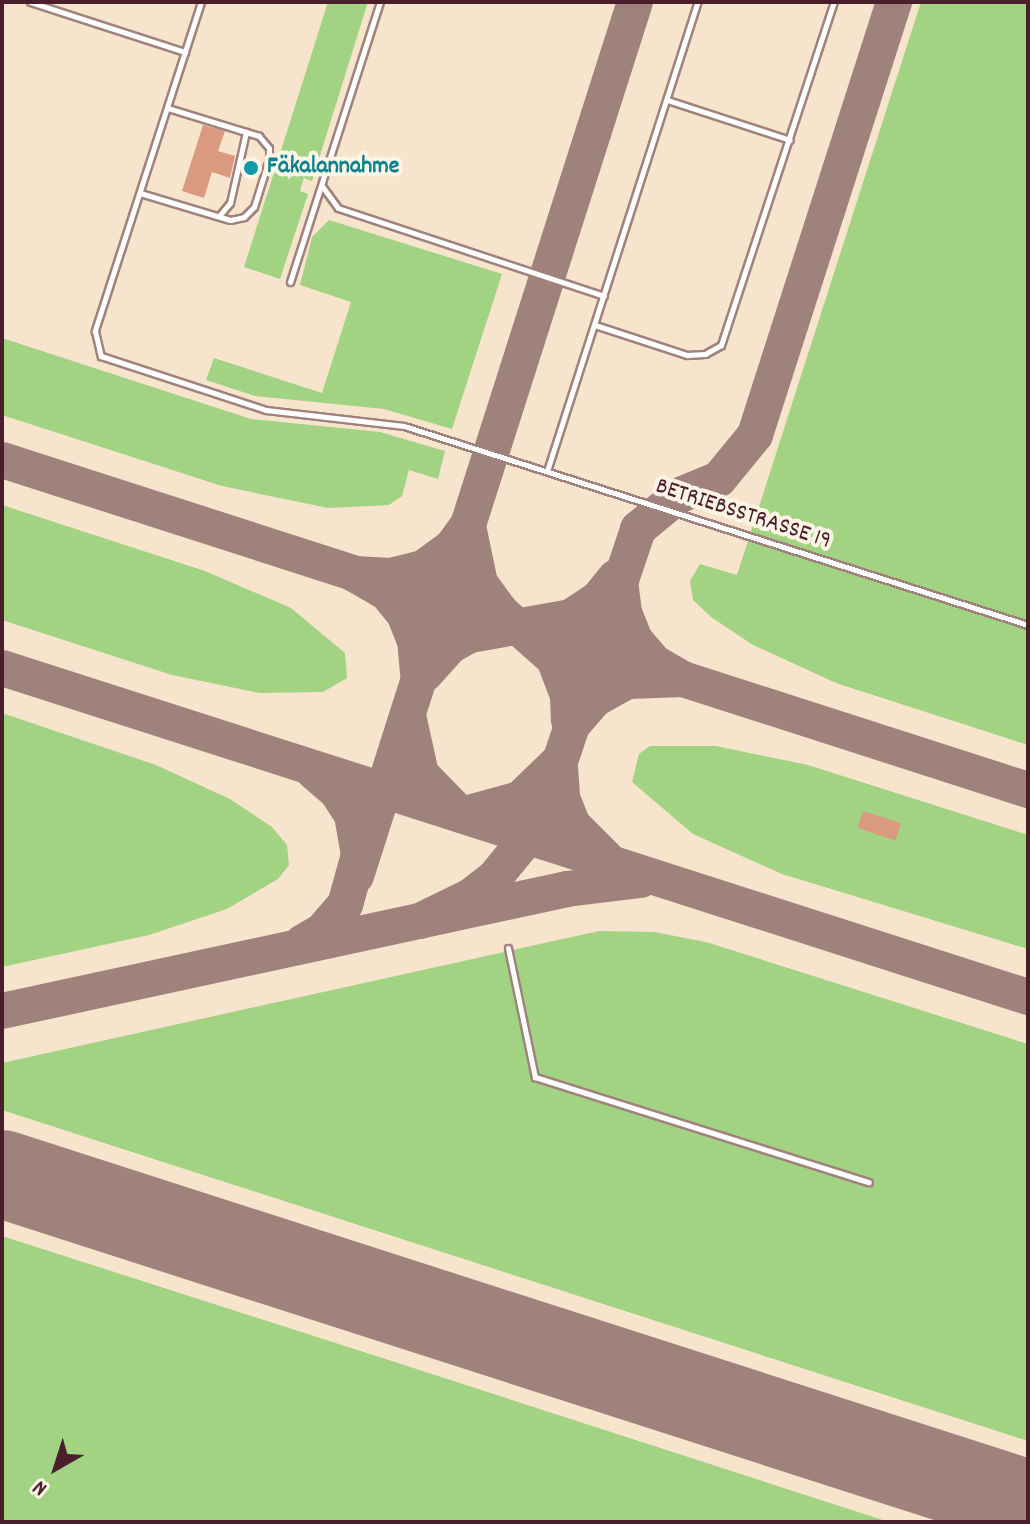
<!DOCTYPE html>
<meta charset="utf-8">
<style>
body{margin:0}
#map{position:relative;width:1030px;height:1524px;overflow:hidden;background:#f7e4cc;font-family:Dekko,sans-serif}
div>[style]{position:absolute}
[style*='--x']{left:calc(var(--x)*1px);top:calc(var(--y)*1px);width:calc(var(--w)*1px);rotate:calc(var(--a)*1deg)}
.green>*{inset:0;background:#a1d383}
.taxiway>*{height:36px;margin:-18px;padding:0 18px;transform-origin:18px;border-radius:18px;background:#a0827c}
.runway>*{height:88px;margin:-44px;padding:0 44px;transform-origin:44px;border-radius:44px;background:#a0827c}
.building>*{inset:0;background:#d99a7f;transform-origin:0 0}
.roads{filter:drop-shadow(2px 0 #a0827c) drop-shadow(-2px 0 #a0827c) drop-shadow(0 2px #a0827c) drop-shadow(0 -2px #a0827c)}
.service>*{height:5px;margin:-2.5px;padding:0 2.5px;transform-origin:2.5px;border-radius:2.5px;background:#fff}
.dots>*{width:22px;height:22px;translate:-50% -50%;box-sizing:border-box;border:4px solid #fcf5e5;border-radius:50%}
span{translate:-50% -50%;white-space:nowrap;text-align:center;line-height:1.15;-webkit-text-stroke:8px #fcf5e5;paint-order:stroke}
.culture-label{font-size:24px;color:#0d838f;font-weight:700}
.left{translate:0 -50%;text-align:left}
.street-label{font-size:24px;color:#4a1f2b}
.frame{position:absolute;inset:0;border:4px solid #4a1f2b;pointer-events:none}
.north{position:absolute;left:16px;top:1428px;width:80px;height:80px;-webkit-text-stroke:6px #fcf5e5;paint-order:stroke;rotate:219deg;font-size:22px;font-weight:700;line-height:32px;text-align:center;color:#4a1f2b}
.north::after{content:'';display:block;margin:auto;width:28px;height:36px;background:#4a1f2b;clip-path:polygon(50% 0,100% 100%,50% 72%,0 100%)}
</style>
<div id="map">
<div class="green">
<i style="clip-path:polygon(328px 2px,368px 2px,312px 181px,304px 178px,300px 191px,308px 194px,280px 279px,244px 267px)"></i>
<i style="clip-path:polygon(921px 2px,1028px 2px,1028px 745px,836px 683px,753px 645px,711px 617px,693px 600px,690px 581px,700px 564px,737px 575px)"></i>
<i style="clip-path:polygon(329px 220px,502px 274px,452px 429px,384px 409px,255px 396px,206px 380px,214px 358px,322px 393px,351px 302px,300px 285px,312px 237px)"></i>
<i style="clip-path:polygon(2px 338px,251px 419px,380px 432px,445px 451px,438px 479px,409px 470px,402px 496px,389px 505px,328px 508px,222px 486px,2px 415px)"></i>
<i style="clip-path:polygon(2px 505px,205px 571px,291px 608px,345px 653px,347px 678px,323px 692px,260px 693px,172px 675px,2px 620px)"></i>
<i style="clip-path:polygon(2px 713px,156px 765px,230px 799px,272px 827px,287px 845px,289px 865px,278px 879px,227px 909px,149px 935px,2px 967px)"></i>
<i style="clip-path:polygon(650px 746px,716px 746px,808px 765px,1028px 835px,1028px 949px,782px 874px,693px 834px,632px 782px,639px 754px)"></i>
<i style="clip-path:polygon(599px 931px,654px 932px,706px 942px,1028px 1044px,1028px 1441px,2px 1110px,2px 1063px)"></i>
<i style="clip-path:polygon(2px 1236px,401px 1364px,889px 1522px,2px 1522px)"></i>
</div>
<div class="taxiway">
<i style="--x:2;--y:460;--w:1078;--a:17.83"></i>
<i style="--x:469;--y:531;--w:53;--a:78.1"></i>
<i style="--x:480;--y:583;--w:36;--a:54"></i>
<i style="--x:501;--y:612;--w:71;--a:41.6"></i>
<i style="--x:554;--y:659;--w:39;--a:69"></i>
<i style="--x:568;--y:695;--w:25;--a:88"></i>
<i style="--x:2;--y:668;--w:1077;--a:17.78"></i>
<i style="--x:418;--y:673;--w:32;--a:-95"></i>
<i style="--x:415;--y:641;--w:29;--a:-112"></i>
<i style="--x:404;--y:614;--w:27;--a:-129"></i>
<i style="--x:387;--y:593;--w:38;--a:-150"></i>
<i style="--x:354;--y:574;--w:37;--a:3"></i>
<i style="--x:391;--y:576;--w:33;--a:-14"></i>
<i style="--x:423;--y:568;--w:36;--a:-36"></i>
<i style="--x:452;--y:547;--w:22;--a:-54"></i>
<i style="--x:425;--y:674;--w:38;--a:-48"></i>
<i style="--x:450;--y:646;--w:23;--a:-29"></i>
<i style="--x:470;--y:635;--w:103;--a:-10.1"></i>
<i style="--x:571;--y:617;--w:32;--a:-34"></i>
<i style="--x:598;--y:599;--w:28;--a:-51"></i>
<i style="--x:409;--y:720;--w:55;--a:77.5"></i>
<i style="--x:421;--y:774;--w:57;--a:45.7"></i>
<i style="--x:461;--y:815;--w:61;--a:-15.2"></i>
<i style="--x:520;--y:799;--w:49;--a:-44.2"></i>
<i style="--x:575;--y:722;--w:30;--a:-49"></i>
<i style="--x:595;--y:699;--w:38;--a:-29"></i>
<i style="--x:628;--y:681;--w:55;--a:-2.1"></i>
<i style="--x:683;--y:679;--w:32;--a:-150"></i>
<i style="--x:655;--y:663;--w:30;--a:-131"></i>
<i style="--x:635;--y:640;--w:29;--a:-112"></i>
<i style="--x:624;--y:613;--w:33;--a:-97"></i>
<i style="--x:560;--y:767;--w:31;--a:86"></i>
<i style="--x:562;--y:798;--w:29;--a:68"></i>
<i style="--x:573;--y:825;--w:48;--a:45"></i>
<i style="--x:356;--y:876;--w:917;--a:-72.3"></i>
<i style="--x:420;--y:921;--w:57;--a:-26.1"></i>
<i style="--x:471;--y:896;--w:31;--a:-38"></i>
<i style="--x:495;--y:877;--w:52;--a:-50.5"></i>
<i style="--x:528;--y:837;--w:48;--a:-64"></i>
<i style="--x:549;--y:794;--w:280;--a:-71.4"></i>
<i style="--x:638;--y:529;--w:52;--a:-39.5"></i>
<i style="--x:678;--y:496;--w:44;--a:-22.5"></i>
<i style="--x:719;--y:479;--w:57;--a:-50.7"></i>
<i style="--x:755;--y:435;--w:455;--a:-72.2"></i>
<i style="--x:303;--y:942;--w:22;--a:-30"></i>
<i style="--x:322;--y:931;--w:35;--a:-49"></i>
<i style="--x:345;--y:905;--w:52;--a:-74.4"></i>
<i style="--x:359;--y:855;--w:41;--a:-99.9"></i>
<i style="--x:352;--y:815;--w:27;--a:-123"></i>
<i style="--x:337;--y:792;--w:32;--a:-139"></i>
<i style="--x:2;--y:1011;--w:578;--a:-12.18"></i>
<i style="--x:567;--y:889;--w:74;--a:-7"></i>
</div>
<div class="runway">
<i style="--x:2;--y:1174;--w:1078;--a:17.83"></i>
</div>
<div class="building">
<i style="clip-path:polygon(203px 125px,225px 131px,218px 151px,235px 156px,230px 178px,212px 172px,204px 198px,182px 191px)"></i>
<i style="left:246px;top:159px;width:17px;height:13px;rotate:17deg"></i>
<i style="left:863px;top:811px;width:40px;height:18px;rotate:18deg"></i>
</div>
<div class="roads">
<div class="service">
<i style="--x:30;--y:2;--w:163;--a:17.9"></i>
<i style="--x:201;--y:2;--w:346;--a:107.9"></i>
<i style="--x:95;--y:331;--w:26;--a:77"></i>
<i style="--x:101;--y:356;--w:174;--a:18.1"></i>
<i style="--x:266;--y:410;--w:139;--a:6.6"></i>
<i style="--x:404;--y:426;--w:655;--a:17.69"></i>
<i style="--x:667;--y:100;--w:129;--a:18"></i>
<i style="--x:322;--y:186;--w:27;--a:54"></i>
<i style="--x:338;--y:208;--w:280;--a:18.3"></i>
<i style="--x:140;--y:193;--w:94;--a:16.7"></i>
<i style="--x:230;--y:220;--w:14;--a:-12"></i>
<i style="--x:244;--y:217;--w:14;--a:-45"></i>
<i style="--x:254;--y:207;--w:50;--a:-72.6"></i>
<i style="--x:269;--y:159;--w:11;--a:-90"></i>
<i style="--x:269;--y:148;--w:16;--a:-130"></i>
<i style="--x:259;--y:136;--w:95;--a:-162.9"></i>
<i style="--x:219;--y:216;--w:17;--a:-50"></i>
<i style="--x:230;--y:203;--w:73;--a:-77.3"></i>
<i style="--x:290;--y:282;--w:294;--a:-72.2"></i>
<i style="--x:595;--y:325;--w:97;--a:18.1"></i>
<i style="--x:687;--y:355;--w:18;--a:-3"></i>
<i style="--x:705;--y:354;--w:18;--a:-29"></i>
<i style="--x:721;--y:345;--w:361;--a:-71.8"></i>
<i style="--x:547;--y:471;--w:493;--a:-72.2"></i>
<i style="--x:508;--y:948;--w:132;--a:78.2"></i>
<i style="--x:535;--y:1077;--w:350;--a:17.5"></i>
</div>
</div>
<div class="dots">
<i style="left:251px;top:168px;background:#0f9aa8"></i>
</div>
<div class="culture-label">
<span class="left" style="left:267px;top:168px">Fäkalannahme</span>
</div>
<div class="street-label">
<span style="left:743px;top:515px;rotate:18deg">BETRIEBSSTRASSE 19</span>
</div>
<div class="frame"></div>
<div class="north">N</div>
</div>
